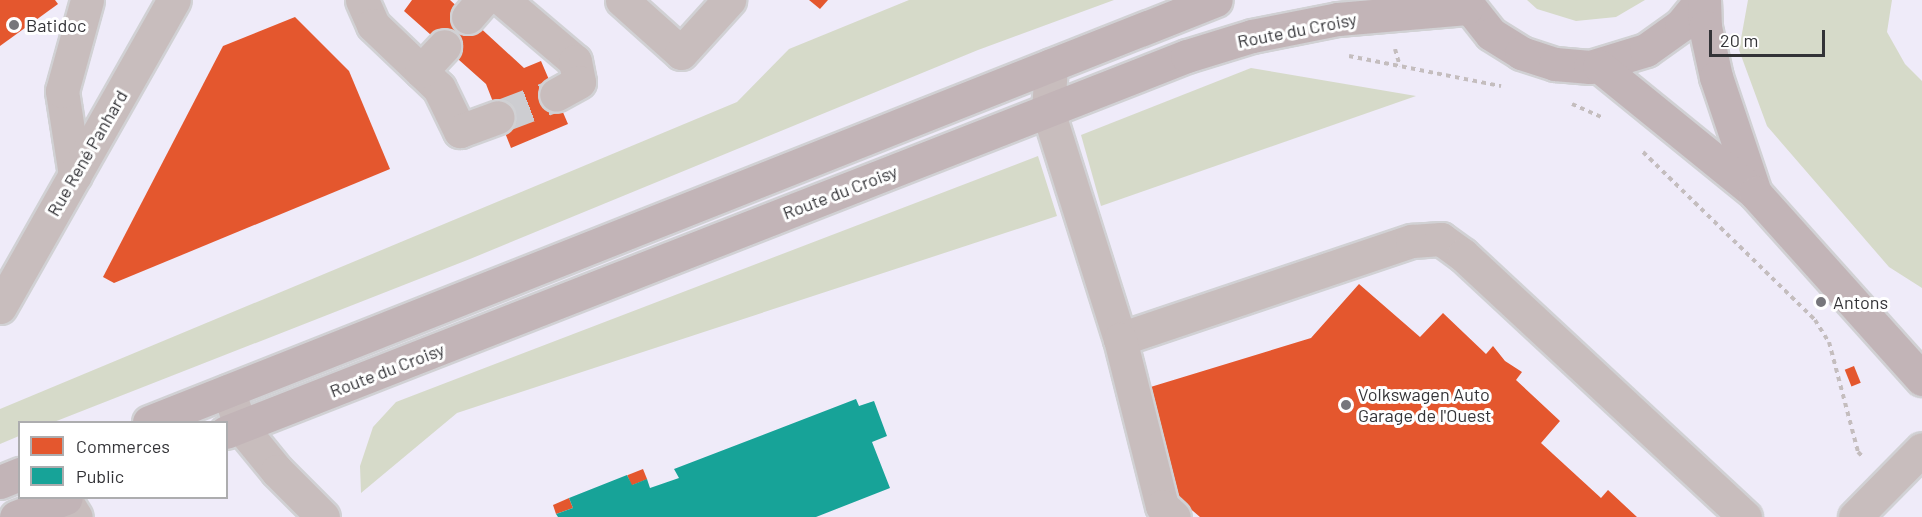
<!DOCTYPE html>
<meta charset="utf-8">
<style>
body{margin:0}
#map{position:relative;width:1922px;height:517px;overflow:hidden;background:#f3f3f8;font-family:Barlow,sans-serif}
div>[style]{position:absolute}
[style*='--x']{left:calc(var(--x)*1px);top:calc(var(--y)*1px);width:calc(var(--w)*1px);rotate:calc(var(--a)*1deg)}
.commercial>*{inset:0;background:#efebf9}
.green>*{inset:0;background:#d6dac9}
.shops>*{inset:0;background:#e4572e;transform-origin:0 0}
.public>*{inset:0;background:#17a398}
.minor-tunnel>*{height:33px;margin-top:-16.5px;transform-origin:0;background:repeating-linear-gradient(90deg,#cdcdd1 0 33px,transparent 0 49px)}
.path>*{height:4px;margin-top:-2px;transform-origin:0;background:repeating-linear-gradient(90deg,#c4bdbe 0 4.5px,transparent 0 9px)}
.roads{filter:drop-shadow(2px 0 #d1d1d4) drop-shadow(-2px 0 #d1d1d4) drop-shadow(0 2px #d1d1d4) drop-shadow(0 -2px #d1d1d4)}
.minor>*{height:33px;margin:-16.5px;padding:0 16.5px;transform-origin:16.5px;border-radius:16.5px;background:#c8bdbd}
.major>*{height:33px;margin:-16.5px;padding:0 16.5px;transform-origin:16.5px;border-radius:16.5px;background:#c2b4b7}
.dots>*{width:16px;height:16px;translate:-50% -50%;box-sizing:border-box;border:3px solid #fff;border-radius:50%}
span{translate:-50% -50%;white-space:nowrap;text-align:center;line-height:1.15;-webkit-text-stroke:6px #fff;paint-order:stroke}
.poi-label{font-size:18px;color:#333337}
.left{translate:0 -50%;text-align:left}
.street-label{font-size:18px;color:#333337}
.legend{position:absolute;left:18px;top:421px;width:210px;height:78px;box-sizing:border-box;background:#fff;border:2px solid #adadaf;margin:0;padding:8px 10px;list-style:none;font-size:18px;color:#333337}
.legend li{display:flex;align-items:center;gap:12px;height:30px}
.legend b{width:30px;border:2px solid #adadaf}
.scale{position:absolute;left:1709px;top:30px;width:116px;height:27px;box-sizing:border-box;border:3px solid #333337;border-top:0;padding-left:8px;font-size:18px;line-height:21px;white-space:nowrap;color:#333337;-webkit-text-stroke:4px #fff;paint-order:stroke}
</style>
<div id="map">
<div class="commercial">
<i style="clip-path:polygon(evenodd,0 0,1922px 0,1922px 517px,0 517px,0 0,20px 422px,226px 422px,226px 498px,20px 498px,20px 422px)"></i>
</div>
<div class="green">
<i style="clip-path:polygon(909px 0,1114px 0,978px 50px,470px 259px,54px 422px,20px 422px,19px 436px,0 444px,0 409px,737px 102px,789px 49px)"></i>
<i style="clip-path:polygon(1527px 0,1645px 0,1616px 17px,1576px 21px,1537px 9px)"></i>
<i style="clip-path:polygon(1748px 0,1892px 0,1887px 32px,1905px 64px,1922px 81px,1922px 288px,1889px 267px,1767px 126px,1739px 50px)"></i>
<i style="clip-path:polygon(1251px 68px,1416px 96px,1101px 206px,1081px 135px)"></i>
<i style="clip-path:polygon(1038px 156px,1057px 216px,457px 413px,361px 493px,360px 466px,373px 427px,396px 402px)"></i>
</div>
<div class="shops">
<i style="clip-path:polygon(0 0,55px 0,58px 4px,0 46px)"></i>
<i style="clip-path:polygon(412px 0,450px 0,524px 68px,541px 61px,568px 124px,511px 148px,486px 84px,404px 11px)"></i>
<i style="clip-path:polygon(809px 0,828px 0,820px 9px)"></i>
<i style="clip-path:polygon(295px 17px,349px 71px,390px 169px,114px 283px,103px 277px,223px 46px)"></i>
<i style="clip-path:polygon(1359px 284px,1420px 337px,1443px 313px,1486px 354px,1493px 346px,1505px 361px,1522px 372px,1516px 380px,1560px 421px,1541px 443px,1601px 498px,1608px 490px,1637px 517px,1200px 517px,1172px 493px,1144px 389px,1311px 338px)"></i>
<i style="left:1854px;top:366px;width:18px;height:10px;rotate:68deg"></i>
<i style="left:643px;top:469px;width:11px;height:17px;rotate:68deg"></i>
<i style="clip-path:polygon(569px 498px,573px 508px,556px 514px,553px 505px)"></i>
</div>
<div class="public">
<i style="clip-path:polygon(856px 399px,859px 406px,874px 401px,887px 436px,872px 442px,890px 488px,816px 517px,558px 517px,556px 514px,573px 508px,569px 498px,627px 475px,632px 485px,647px 479px,650px 488px,679px 478px,674px 469px)"></i>
</div>
<div class="minor-tunnel">
<i style="--x:498;--y:117;--w:62;--a:-20.8"></i>
</div>
<div class="path">
<i style="--x:1395;--y:49;--w:18;--a:74"></i>
<i style="--x:1349;--y:56;--w:155;--a:11.2"></i>
<i style="--x:1572;--y:104;--w:32;--a:24"></i>
<i style="--x:1643;--y:152;--w:240;--a:44.3"></i>
<i style="--x:1815;--y:320;--w:26;--a:58"></i>
<i style="--x:1829;--y:342;--w:114;--a:75.2"></i>
<i style="--x:1858;--y:452;--w:8;--a:45"></i>
</div>
<div class="roads">
<div class="minor">
<i style="--x:362;--y:0;--w:27;--a:66"></i>
<i style="--x:373;--y:25;--w:91;--a:43.7"></i>
<i style="--x:439;--y:88;--w:48;--a:64"></i>
<i style="--x:460;--y:131;--w:40;--a:-20.2"></i>
<i style="--x:503;--y:0;--w:94;--a:40.3"></i>
<i style="--x:575;--y:61;--w:21;--a:79"></i>
<i style="--x:579;--y:82;--w:26;--a:151"></i>
<i style="--x:622;--y:0;--w:79;--a:41.9"></i>
<i style="--x:681;--y:53;--w:72;--a:-47.8"></i>
<i style="--x:468;--y:17;--w:23;--a:-49"></i>
<i style="--x:1051;--y:65;--w:46;--a:93.7"></i>
<i style="--x:1048;--y:111;--w:239;--a:72.5"></i>
<i style="--x:1120;--y:339;--w:308;--a:-18.6"></i>
<i style="--x:1412;--y:241;--w:29;--a:-4"></i>
<i style="--x:1441;--y:239;--w:27;--a:36"></i>
<i style="--x:1463;--y:255;--w:385;--a:42.9"></i>
<i style="--x:421;--y:71;--w:34;--a:-47"></i>
<i style="--x:75;--y:175;--w:85;--a:-98.8"></i>
<i style="--x:62;--y:91;--w:94;--a:-74.6"></i>
<i style="--x:0;--y:307;--w:353;--a:-60.5"></i>
<i style="--x:1120;--y:339;--w:172;--a:75.9"></i>
<i style="--x:1162;--y:506;--w:16;--a:43"></i>
<i style="--x:228;--y:391;--w:38;--a:70"></i>
<i style="--x:241;--y:427;--w:57;--a:50.7"></i>
<i style="--x:277;--y:471;--w:65;--a:45"></i>
<i style="--x:64;--y:498;--w:22;--a:58"></i>
<i style="--x:1855;--y:517;--w:95;--a:-45.4"></i>
</div>
<div class="major">
<i style="--x:1464;--y:0;--w:43;--a:51.5"></i>
<i style="--x:1491;--y:34;--w:36;--a:32"></i>
<i style="--x:1521;--y:53;--w:36;--a:18"></i>
<i style="--x:1555;--y:64;--w:35;--a:5"></i>
<i style="--x:1590;--y:67;--w:59;--a:-16.9"></i>
<i style="--x:1646;--y:50;--w:43;--a:-35.5"></i>
<i style="--x:1681;--y:25;--w:32;--a:-51"></i>
<i style="--x:1704;--y:0;--w:27;--a:88"></i>
<i style="--x:1705;--y:27;--w:51;--a:77.6"></i>
<i style="--x:1716;--y:77;--w:122;--a:71.4"></i>
<i style="--x:1599;--y:66;--w:201;--a:39.1"></i>
<i style="--x:1755;--y:193;--w:250;--a:48.1"></i>
<i style="--x:149;--y:422;--w:1147;--a:-21.58"></i>
<i style="--x:226;--y:432;--w:1032;--a:-21.37"></i>
<i style="--x:1187;--y:56;--w:68;--a:-17.1"></i>
<i style="--x:1252;--y:36;--w:88;--a:-11.2"></i>
<i style="--x:1338;--y:19;--w:129;--a:-4.9"></i>
<i style="--x:0;--y:482;--w:22;--a:-22"></i>
<i style="--x:16;--y:517;--w:53;--a:-20.8"></i>
</div>
</div>
<div class="dots">
<i style="left:14px;top:25px;background:#76767b"></i>
<i style="left:1821px;top:302px;background:#76767b"></i>
<i style="left:1346px;top:405px;background:#76767b"></i>
</div>
<div class="poi-label">
<span class="left" style="left:26px;top:25px">Batidoc</span>
<span class="left" style="left:1833px;top:302px">Antons</span>
<span class="left" style="left:1358px;top:405px">Volkswagen Auto<br>Garage de l'Ouest</span>
</div>
<div class="street-label">
<span style="left:1297px;top:30px;rotate:-11deg">Route du Croisy</span>
<span style="left:87px;top:153px;rotate:-60deg">Rue René Panhard</span>
<span style="left:840px;top:192px;rotate:-21deg">Route du Croisy</span>
<span style="left:387px;top:370px;rotate:-21deg">Route du Croisy</span>
</div>
<ul class="legend">
<li><b style="height:16px;background:#e4572e"></b>Commerces</li>
<li><b style="height:16px;background:#17a398"></b>Public</li>
</ul>
<div class="scale">20 m</div>
</div>
